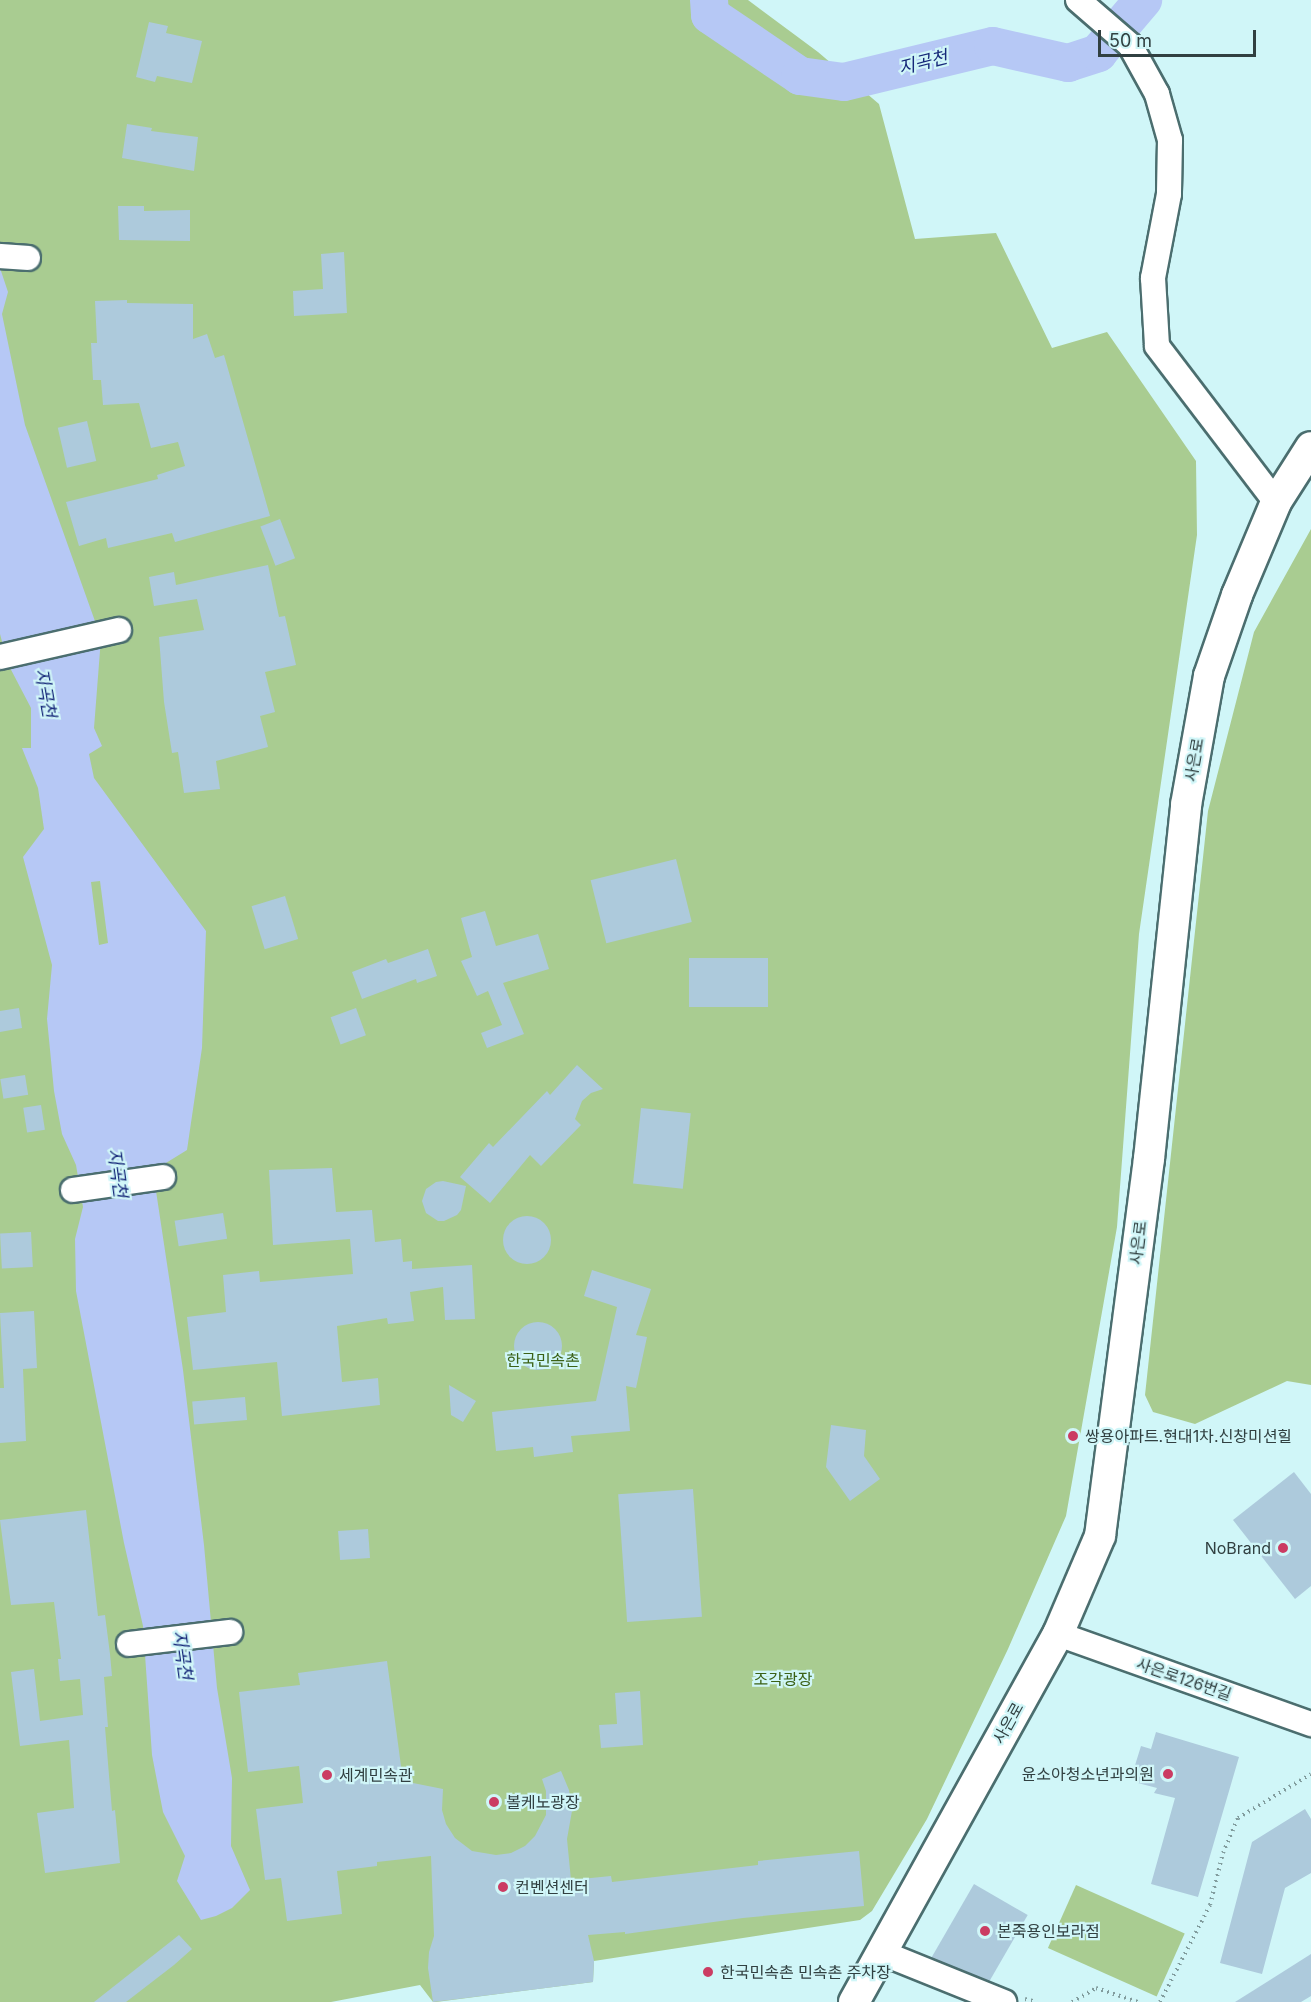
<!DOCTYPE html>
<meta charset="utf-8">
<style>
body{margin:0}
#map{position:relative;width:1311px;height:2002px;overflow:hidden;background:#d0f6f8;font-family:Inter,"Noto Sans KR",sans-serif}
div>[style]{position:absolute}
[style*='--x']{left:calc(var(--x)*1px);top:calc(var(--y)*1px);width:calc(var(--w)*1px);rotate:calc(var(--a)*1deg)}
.green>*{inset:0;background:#a9cc91;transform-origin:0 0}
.water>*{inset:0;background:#b6c8f5}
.river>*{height:38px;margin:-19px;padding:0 19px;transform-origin:19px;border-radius:19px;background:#b6c8f5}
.building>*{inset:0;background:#adcadc;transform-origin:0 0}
.round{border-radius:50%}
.path>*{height:4px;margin-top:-2px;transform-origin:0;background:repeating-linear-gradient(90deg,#819c9d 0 1.5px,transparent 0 6px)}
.roads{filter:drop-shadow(2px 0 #4b6e6f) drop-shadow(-2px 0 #4b6e6f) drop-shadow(0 2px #4b6e6f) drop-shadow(0 -2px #4b6e6f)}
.minor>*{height:24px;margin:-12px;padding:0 12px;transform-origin:12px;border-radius:12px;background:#fff}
.major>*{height:30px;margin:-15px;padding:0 15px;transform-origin:15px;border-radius:15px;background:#fff}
.dots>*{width:16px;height:16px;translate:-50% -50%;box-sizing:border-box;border:3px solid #d0f6f8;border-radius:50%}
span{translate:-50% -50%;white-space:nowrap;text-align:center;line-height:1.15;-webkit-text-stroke:4.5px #d0f6f8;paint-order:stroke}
.street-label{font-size:16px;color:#314041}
.park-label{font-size:16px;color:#3b6116}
.poi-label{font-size:16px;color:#314041}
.left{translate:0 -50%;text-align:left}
.right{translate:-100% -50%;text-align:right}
.water-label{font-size:18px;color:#17297a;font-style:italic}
.scale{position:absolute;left:1098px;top:30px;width:158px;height:27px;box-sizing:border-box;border:3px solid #314041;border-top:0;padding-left:8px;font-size:18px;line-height:21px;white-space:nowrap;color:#314041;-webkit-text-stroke:4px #d0f6f8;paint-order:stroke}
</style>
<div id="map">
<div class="green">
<i style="clip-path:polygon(0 0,748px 0,818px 52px,879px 104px,915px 239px,996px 233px,1052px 348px,1107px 332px,1196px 461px,1197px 535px,1139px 934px,1117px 1227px,1066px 1516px,1008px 1649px,927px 1819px,872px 1911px,860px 1920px,594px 1961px,593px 1982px,436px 2002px,433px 2002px,420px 1985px,331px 2002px,0 2002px)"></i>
<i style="clip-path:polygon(1311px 529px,1311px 1385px,1287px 1381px,1195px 1424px,1153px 1412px,1145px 1395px,1208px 811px,1254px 632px)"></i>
<i style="left:1076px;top:1885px;width:119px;height:69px;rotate:24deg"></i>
</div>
<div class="water">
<i style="clip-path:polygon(evenodd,0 268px,8px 292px,2px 314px,25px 425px,101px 638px,94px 728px,102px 746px,89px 754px,94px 778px,206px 931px,202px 1048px,187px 1150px,153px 1171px,183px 1370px,204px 1545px,217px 1688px,232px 1778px,231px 1846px,250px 1890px,232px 1908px,216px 1916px,201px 1920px,177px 1881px,185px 1856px,163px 1812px,152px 1755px,143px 1626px,124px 1543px,76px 1291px,75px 1239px,83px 1207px,76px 1165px,62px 1134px,54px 1091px,47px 1019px,52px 965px,23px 857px,44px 829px,38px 788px,22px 748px,31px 748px,31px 708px,8px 664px,0 634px,0 268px,100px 881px,108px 943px,99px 945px,91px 882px,100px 881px)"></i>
</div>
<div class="river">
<i style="--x:709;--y:0;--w:15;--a:86"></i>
<i style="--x:710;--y:15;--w:109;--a:34.1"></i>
<i style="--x:800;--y:76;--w:44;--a:7.8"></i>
<i style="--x:844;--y:82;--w:153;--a:-13.6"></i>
<i style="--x:993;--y:46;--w:77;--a:12.8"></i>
<i style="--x:1068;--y:63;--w:32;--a:-18"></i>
<i style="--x:1098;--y:53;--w:70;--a:-49.7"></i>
</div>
<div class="building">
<i style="clip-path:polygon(149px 22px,168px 26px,166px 33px,202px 41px,192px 83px,157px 76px,155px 82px,136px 77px)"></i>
<i style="clip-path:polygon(127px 124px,152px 128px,151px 131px,198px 137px,194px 171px,122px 158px)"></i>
<i style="clip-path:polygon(118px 206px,144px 206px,144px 211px,190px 210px,190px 241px,119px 240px)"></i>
<i style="clip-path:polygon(344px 252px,347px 313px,294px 316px,293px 291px,323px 289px,321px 254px)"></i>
<i style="clip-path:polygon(127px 300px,127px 303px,193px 304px,193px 339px,207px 334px,215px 358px,224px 355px,270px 516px,175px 542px,172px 533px,108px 548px,106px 538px,79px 546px,66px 502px,158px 479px,157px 475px,185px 466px,178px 442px,151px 448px,139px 403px,103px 405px,101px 380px,93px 380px,91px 343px,97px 343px,95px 301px)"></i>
<i style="left:87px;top:421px;width:41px;height:30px;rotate:77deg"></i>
<i style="left:280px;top:519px;width:42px;height:21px;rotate:69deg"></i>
<i style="clip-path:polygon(268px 565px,279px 617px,285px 616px,296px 665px,265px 672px,275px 712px,260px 716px,268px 747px,216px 761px,220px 789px,184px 793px,178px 752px,172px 753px,164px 702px,159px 637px,204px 630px,197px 599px,154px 606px,149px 577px,174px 572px,176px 585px)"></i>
<i style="left:676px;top:859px;width:65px;height:88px;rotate:76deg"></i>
<i style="left:285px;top:896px;width:45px;height:35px;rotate:73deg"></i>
<i style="clip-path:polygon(485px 911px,496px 946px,538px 934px,549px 969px,503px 983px,524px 1034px,487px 1048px,481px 1033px,502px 1025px,488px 991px,477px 996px,461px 961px,472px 957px,461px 918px)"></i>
<i style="clip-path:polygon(428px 949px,437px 976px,417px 983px,416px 979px,362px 999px,352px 972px,386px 959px,388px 963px)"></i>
<i style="left:689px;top:958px;width:79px;height:49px"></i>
<i style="clip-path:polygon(19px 1008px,22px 1028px,0 1032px,0 1011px)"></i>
<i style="left:356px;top:1008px;width:29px;height:27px;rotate:70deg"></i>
<i style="clip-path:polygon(577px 1065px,603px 1089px,591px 1093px,582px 1101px,575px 1119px,581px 1125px,541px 1166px,530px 1155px,490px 1203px,460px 1177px,489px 1143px,493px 1147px,547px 1091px,550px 1095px)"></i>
<i style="left:25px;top:1075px;width:20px;height:25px;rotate:81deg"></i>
<i style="left:41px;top:1105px;width:25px;height:18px;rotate:81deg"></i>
<i style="left:641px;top:1108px;width:50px;height:76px;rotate:6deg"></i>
<i style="clip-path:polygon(332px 1168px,336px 1212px,372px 1210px,375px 1242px,401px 1239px,403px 1262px,412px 1261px,412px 1269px,472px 1265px,475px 1319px,445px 1320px,443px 1287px,410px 1292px,414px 1321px,388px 1324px,387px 1318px,337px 1326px,342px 1382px,378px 1378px,380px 1405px,282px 1416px,277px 1362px,193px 1370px,187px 1317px,226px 1312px,223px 1275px,259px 1271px,260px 1282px,353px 1274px,350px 1239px,273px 1245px,269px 1170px)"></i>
<i style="clip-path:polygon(443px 1181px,466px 1186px,461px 1210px,457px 1215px,444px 1221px,438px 1221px,426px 1213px,422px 1201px,426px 1189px,436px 1182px)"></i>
<i style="left:223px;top:1213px;width:26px;height:49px;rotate:81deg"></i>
<i class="round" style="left:503px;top:1216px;width:48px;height:48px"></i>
<i style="left:31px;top:1232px;width:35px;height:31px;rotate:87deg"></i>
<i style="clip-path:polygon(592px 1270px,651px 1289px,636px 1335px,647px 1337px,636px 1388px,626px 1386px,630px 1431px,571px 1436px,573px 1452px,534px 1457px,533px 1447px,496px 1451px,492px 1412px,596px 1401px,617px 1307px,584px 1296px)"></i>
<i style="clip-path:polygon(34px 1311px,37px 1368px,23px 1369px,26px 1441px,0 1443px,0 1388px,4px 1388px,0 1313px)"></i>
<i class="round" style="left:514px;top:1322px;width:48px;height:48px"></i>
<i style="clip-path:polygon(449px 1385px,476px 1401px,463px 1422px,451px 1415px)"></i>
<i style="left:245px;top:1397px;width:23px;height:53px;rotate:85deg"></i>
<i style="clip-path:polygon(831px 1425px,866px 1430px,864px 1456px,880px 1479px,850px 1501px,826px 1467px)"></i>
<i style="clip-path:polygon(1294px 1472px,1311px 1494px,1311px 1586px,1295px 1599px,1233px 1520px)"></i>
<i style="left:693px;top:1489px;width:128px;height:75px;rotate:86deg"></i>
<i style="clip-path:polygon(86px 1510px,98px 1616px,105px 1615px,110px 1654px,112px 1676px,104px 1677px,108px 1727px,105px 1727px,112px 1811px,115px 1810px,120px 1863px,45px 1873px,37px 1813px,74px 1808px,69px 1740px,20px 1746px,11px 1672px,34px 1669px,40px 1721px,83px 1715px,80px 1679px,60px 1681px,58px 1659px,61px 1659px,54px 1602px,11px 1605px,0 1520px)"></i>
<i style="left:368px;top:1529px;width:29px;height:30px;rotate:86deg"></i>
<i style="clip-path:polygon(387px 1661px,403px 1781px,443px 1789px,442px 1810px,446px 1824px,455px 1838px,472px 1851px,496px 1855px,511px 1853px,525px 1846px,535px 1836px,546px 1815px,546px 1791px,542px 1779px,561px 1771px,569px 1790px,572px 1811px,567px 1839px,571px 1880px,611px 1876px,612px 1882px,758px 1865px,758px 1861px,859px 1851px,864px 1906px,743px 1918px,625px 1934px,625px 1932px,588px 1935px,594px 1961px,593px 1982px,433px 2002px,428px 1968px,429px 1952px,434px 1936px,431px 1856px,377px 1862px,377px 1866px,337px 1871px,342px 1914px,287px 1921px,281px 1878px,265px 1880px,256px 1809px,303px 1803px,299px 1766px,248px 1772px,239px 1692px,300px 1685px,298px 1673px)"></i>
<i style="clip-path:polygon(640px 1691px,643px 1745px,601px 1748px,599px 1725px,617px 1724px,615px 1693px)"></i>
<i style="clip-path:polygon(1156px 1732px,1239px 1757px,1198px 1897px,1151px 1884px,1175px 1798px,1154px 1793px,1157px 1788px,1134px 1782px,1136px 1776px,1132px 1775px,1141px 1746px,1151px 1749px)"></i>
<i style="clip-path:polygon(1305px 1809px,1311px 1819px,1311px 1873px,1285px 1888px,1262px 1974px,1220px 1963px,1252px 1842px)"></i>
<i style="left:974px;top:1884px;width:62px;height:85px;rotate:30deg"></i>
<i style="clip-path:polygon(179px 1935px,192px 1949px,174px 1965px,126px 2002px,94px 2002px)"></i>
<i style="clip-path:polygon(1311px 1954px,1311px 1996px,1301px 2002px,1235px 2002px)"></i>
</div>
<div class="path">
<i style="--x:1025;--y:1999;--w:12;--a:14"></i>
<i style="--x:1072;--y:2002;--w:28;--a:-30"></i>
<i style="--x:1096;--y:1988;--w:44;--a:18.4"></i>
<i style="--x:1160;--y:2002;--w:109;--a:-62.7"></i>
<i style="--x:1210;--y:1905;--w:54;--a:-76"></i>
<i style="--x:1223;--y:1853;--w:38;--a:-67"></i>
<i style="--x:1238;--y:1818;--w:85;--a:-31.1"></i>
</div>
<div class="roads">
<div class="minor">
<i style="--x:1078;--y:0;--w:69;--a:40.9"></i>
<i style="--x:1130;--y:45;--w:56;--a:61.1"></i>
<i style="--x:1157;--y:94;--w:48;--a:74.2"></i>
<i style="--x:1170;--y:140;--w:54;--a:91.1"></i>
<i style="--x:1169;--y:194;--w:86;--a:100.8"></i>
<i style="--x:1153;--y:278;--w:68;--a:86.6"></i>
<i style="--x:1157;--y:346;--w:196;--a:52.7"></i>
<i style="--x:0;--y:256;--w:28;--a:4"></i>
<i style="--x:0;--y:657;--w:122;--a:-12.8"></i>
<i style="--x:73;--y:1190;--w:91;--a:-8.2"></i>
<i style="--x:1058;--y:1634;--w:269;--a:19.6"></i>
<i style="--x:129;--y:1644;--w:102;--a:-6.8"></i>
<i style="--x:880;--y:1952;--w:134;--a:22"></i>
</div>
<div class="major">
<i style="--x:854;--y:2002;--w:421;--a:-61"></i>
<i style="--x:1058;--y:1634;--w:107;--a:-66.8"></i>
<i style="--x:1100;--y:1536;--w:380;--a:-82.6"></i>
<i style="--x:1149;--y:1159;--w:356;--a:-84"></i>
<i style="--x:1186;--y:805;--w:131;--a:-79.9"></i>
<i style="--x:1209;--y:676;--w:86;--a:-70.9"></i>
<i style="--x:1237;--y:595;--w:101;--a:-67.2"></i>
<i style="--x:1276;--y:502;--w:65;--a:-57.5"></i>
</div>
</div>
<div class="dots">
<i style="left:1073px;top:1436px;background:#cb3c63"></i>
<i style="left:1283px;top:1548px;background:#cb3c63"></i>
<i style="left:1168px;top:1774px;background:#cb3c63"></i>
<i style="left:327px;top:1775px;background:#cb3c63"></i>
<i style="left:494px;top:1802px;background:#cb3c63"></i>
<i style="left:503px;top:1887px;background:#cb3c63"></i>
<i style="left:985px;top:1931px;background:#cb3c63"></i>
<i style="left:708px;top:1972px;background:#cb3c63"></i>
</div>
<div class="street-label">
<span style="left:1194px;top:760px;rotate:-80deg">사은로</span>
<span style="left:1138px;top:1243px;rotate:-83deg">사은로</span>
<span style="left:1184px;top:1679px;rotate:19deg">사은로126번길</span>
<span style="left:1008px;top:1723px;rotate:-61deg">사은로</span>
</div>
<div class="park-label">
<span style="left:543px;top:1360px">한국민속촌</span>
<span style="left:783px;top:1679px">조각광장</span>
</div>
<div class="poi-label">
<span class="left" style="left:1085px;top:1436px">쌍용아파트.현대1차.신창미션힐</span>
<span class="right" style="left:1271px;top:1548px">NoBrand</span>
<span class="right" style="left:1154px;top:1774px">윤소아청소년과의원</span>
<span class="left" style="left:339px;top:1775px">세계민속관</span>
<span class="left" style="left:506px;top:1802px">볼케노광장</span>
<span class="left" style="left:515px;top:1887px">컨벤션센터</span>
<span class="left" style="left:997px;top:1931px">본죽용인보라점</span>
<span class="left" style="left:720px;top:1972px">한국민속촌 민속촌 주차장</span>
</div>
<div class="water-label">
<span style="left:923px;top:63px;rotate:-14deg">지곡천</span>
<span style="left:45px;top:693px;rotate:80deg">지곡천</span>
<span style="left:117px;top:1173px;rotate:82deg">지곡천</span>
<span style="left:182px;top:1655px;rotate:82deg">지곡천</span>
</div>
<div class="scale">50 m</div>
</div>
